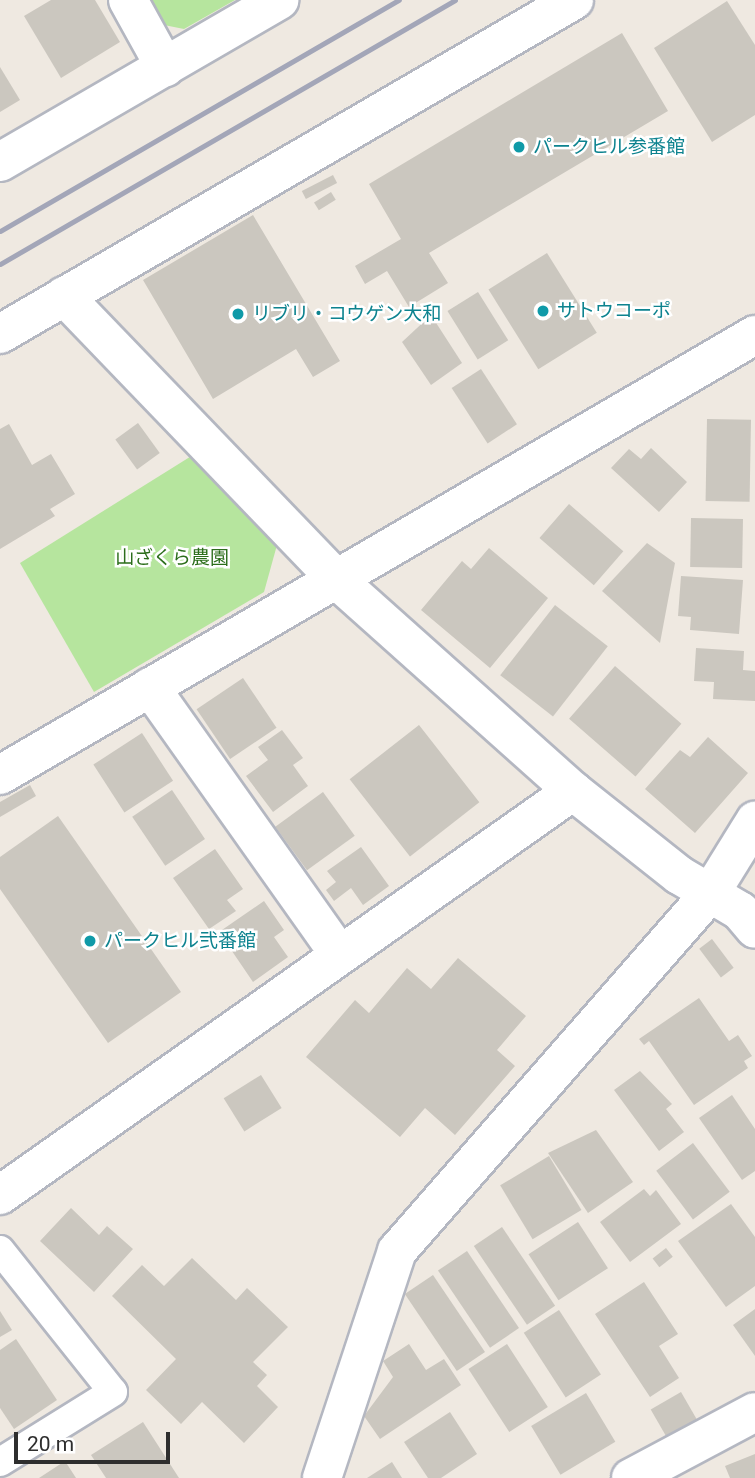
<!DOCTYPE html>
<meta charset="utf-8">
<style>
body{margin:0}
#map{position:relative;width:755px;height:1478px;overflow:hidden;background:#efe9e1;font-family:Roboto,"Noto Sans JP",sans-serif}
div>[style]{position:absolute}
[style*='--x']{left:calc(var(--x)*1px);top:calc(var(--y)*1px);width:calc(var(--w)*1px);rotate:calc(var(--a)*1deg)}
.green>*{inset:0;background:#b6e59e}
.building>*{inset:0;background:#cbc7bf;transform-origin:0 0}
.roads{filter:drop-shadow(2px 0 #b4b7c1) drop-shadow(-2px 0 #b4b7c1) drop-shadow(0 2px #b4b7c1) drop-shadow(0 -2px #b4b7c1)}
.lane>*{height:28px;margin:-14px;padding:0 14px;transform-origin:14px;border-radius:14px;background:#fff}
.street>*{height:38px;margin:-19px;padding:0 19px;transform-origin:19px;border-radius:19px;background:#fff}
.secondary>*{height:38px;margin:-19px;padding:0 19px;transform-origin:19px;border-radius:19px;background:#fff}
.rail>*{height:5px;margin:-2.5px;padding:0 2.5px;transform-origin:2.5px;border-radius:2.5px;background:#a3a6b8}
.dots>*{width:19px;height:19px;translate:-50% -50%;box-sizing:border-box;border:4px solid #fff;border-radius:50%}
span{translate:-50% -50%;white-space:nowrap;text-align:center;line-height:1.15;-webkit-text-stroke:5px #fff;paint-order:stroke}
.culture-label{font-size:19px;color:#0d838f}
.left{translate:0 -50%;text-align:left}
.park-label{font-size:19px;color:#2c6e1b}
.scale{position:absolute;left:14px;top:1432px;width:156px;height:32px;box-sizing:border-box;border:4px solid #2e2e2e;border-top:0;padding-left:9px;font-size:21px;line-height:24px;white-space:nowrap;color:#2e2e2e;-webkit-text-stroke:5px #fff;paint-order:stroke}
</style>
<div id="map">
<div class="green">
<i style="clip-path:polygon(147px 0,235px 0,184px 29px,159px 24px)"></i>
<i style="clip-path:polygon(193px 455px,277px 545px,264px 592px,94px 692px,20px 563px)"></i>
</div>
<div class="building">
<i style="clip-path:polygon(51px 0,95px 0,120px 42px,61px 78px,24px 16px)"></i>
<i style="clip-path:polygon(727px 1px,755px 45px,755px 115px,712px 142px,654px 48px)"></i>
<i style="clip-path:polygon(622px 33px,668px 111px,429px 253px,448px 283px,409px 307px,387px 271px,365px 284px,355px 266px,401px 239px,369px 184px)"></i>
<i style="clip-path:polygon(0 67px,20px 100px,0 112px)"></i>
<i style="left:333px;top:175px;width:9px;height:35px;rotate:63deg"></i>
<i style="left:331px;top:192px;width:9px;height:20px;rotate:58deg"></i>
<i style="clip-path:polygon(253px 215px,340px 361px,313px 377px,296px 349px,213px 399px,143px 280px)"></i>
<i style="left:547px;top:253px;width:94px;height:69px;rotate:58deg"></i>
<i style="left:478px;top:292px;width:57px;height:36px;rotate:58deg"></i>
<i style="clip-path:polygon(431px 315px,462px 363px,431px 385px,402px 342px)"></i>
<i style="left:481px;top:369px;width:66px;height:35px;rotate:57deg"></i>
<i style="left:707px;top:419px;width:44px;height:82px;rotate:1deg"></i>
<i style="left:138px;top:423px;width:37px;height:28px;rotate:54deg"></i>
<i style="clip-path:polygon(9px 424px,32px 465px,51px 454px,75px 494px,50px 509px,55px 516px,0 549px,0 429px)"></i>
<i style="clip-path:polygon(651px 448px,687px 482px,659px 512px,611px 468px,629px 449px,641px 459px)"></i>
<i style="left:569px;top:504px;width:72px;height:45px;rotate:41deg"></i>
<i style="left:691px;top:518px;width:52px;height:49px;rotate:1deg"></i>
<i style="clip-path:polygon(647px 543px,675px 563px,660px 643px,602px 591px)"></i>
<i style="clip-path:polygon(489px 548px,548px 598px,490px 668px,421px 610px,462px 561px,471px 569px)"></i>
<i style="clip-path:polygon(681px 576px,743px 580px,739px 634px,690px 630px,691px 617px,678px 616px)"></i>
<i style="left:555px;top:605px;width:67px;height:89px;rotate:38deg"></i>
<i style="clip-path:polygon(696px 648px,744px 651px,743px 670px,755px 671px,755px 701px,713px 699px,714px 682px,694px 681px)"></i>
<i style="left:615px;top:666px;width:88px;height:70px;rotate:41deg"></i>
<i style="left:243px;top:678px;width:60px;height:56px;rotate:56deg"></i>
<i style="left:419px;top:725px;width:98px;height:88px;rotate:52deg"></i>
<i style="clip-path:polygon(282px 730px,303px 758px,293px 765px,308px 786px,273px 812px,246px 776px,268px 760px,258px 747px)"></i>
<i style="left:142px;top:733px;width:57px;height:58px;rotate:57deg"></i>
<i style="clip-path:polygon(708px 737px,748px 773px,695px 833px,645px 789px,680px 750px,690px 757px)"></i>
<i style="clip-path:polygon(30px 785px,36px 796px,0 817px,0 802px)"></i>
<i style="left:172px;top:790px;width:59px;height:48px;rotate:56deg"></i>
<i style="left:323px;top:792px;width:54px;height:59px;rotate:54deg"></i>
<i style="clip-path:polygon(58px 816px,181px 992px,108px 1043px,0 889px,0 857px)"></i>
<i style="clip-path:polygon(361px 847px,389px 886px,363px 905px,351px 888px,334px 901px,326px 890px,336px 882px,327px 871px)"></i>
<i style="clip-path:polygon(215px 849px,243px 889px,227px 900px,236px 911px,209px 929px,173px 878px)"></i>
<i style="clip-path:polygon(264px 901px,284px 930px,274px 937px,288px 957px,253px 982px,219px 932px)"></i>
<i style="left:712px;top:939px;width:36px;height:16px;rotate:53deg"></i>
<i style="clip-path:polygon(458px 958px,526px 1016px,497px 1050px,515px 1066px,455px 1135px,425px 1108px,400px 1137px,306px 1057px,355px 1000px,369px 1013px,407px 968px,431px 989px)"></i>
<i style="clip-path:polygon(699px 998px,729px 1041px,738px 1035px,752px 1056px,744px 1061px,748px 1068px,694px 1105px,649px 1041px,644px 1045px,639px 1039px)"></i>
<i style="clip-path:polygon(640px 1071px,672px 1104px,666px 1109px,684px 1132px,659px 1151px,614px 1090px)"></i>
<i style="left:261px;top:1075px;width:39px;height:44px;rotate:58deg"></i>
<i style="clip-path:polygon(732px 1095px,755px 1129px,755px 1171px,742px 1180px,699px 1118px)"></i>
<i style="clip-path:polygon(596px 1130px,633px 1182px,588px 1213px,548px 1153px)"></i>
<i style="left:693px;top:1143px;width:61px;height:46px;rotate:53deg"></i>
<i style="left:549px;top:1156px;width:63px;height:57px;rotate:59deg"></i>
<i style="clip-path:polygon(644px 1189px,650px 1196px,656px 1190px,681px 1224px,630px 1262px,600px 1222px)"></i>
<i style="clip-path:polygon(731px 1204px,755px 1237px,755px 1286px,726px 1307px,678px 1241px)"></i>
<i style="clip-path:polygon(71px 1208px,99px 1235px,107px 1226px,133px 1249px,94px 1292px,40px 1241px)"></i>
<i style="left:578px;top:1222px;width:55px;height:59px;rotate:57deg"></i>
<i style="left:502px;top:1227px;width:95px;height:34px;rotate:56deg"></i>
<i style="left:666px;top:1248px;width:11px;height:17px;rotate:52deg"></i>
<i style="left:467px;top:1251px;width:93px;height:35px;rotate:56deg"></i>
<i style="clip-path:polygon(192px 1258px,236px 1300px,247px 1288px,288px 1327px,253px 1362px,267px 1375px,257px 1386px,278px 1407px,244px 1443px,202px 1402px,181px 1424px,146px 1390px,176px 1359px,112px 1296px,142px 1265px,164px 1286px)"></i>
<i style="left:433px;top:1275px;width:93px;height:34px;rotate:56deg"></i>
<i style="clip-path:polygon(644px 1282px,678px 1334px,659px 1346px,679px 1378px,650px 1397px,595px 1314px)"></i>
<i style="clip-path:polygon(755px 1309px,755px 1356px,733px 1325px)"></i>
<i style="left:559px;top:1310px;width:77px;height:42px;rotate:57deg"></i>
<i style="clip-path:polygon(0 1311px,12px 1330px,0 1337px)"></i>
<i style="clip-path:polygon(16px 1339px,57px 1400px,14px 1429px,0 1408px,0 1350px)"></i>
<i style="clip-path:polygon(409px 1344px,426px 1370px,444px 1359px,461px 1385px,380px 1439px,364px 1416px,393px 1377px,383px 1361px)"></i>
<i style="left:507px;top:1344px;width:75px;height:46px;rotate:57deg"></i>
<i style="left:681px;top:1392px;width:32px;height:35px;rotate:60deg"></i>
<i style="left:586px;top:1393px;width:57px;height:64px;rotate:59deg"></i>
<i style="clip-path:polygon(450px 1412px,477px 1454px,441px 1478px,428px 1478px,404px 1442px)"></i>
<i style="clip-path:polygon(143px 1422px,179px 1478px,106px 1478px,91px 1455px)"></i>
<i style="clip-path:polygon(755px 1454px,755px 1478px,730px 1478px,725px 1466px)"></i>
<i style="clip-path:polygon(65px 1461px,76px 1478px,39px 1478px)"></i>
<i style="clip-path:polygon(392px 1462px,402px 1478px,367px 1478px)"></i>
</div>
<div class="roads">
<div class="lane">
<i style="--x:0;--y:1250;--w:181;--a:51.5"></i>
<i style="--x:113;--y:1392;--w:133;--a:148.2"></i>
</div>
<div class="street">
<i style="--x:128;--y:0;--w:77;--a:61.1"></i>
<i style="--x:0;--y:162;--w:323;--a:-30.1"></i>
<i style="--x:64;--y:296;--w:394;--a:46.1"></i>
<i style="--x:337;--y:580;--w:317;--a:41.8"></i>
<i style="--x:573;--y:791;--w:135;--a:38.4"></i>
<i style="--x:679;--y:875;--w:71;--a:30.5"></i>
<i style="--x:740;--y:911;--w:23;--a:50"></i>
<i style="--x:150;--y:687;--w:327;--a:54.7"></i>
<i style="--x:0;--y:775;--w:874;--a:-30.23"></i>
<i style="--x:0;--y:1195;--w:701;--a:-35.19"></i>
<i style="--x:322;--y:1478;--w:239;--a:-71.7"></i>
<i style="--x:397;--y:1251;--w:477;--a:-48.8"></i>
<i style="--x:711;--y:892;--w:84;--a:-58.2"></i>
<i style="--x:631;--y:1478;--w:140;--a:-28"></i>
</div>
<div class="secondary">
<i style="--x:0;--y:334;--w:664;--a:-30.19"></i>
</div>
</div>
<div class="rail">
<i style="--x:0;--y:231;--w:461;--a:-30.1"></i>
<i style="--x:0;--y:264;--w:526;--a:-30.12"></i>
</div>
<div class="dots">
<i style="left:519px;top:147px;background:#0f9aa8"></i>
<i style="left:543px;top:311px;background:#0f9aa8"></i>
<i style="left:238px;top:314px;background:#0f9aa8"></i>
<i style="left:90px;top:941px;background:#0f9aa8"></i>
</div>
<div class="culture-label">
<span class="left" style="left:533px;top:147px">パークヒル参番館</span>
<span class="left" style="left:557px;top:311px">サトウコーポ</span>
<span class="left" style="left:252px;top:314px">リブリ・コウゲン大和</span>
<span class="left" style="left:104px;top:941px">パークヒル弐番館</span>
</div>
<div class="park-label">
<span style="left:172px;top:558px">山ざくら農園</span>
</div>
<div class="scale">20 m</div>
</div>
